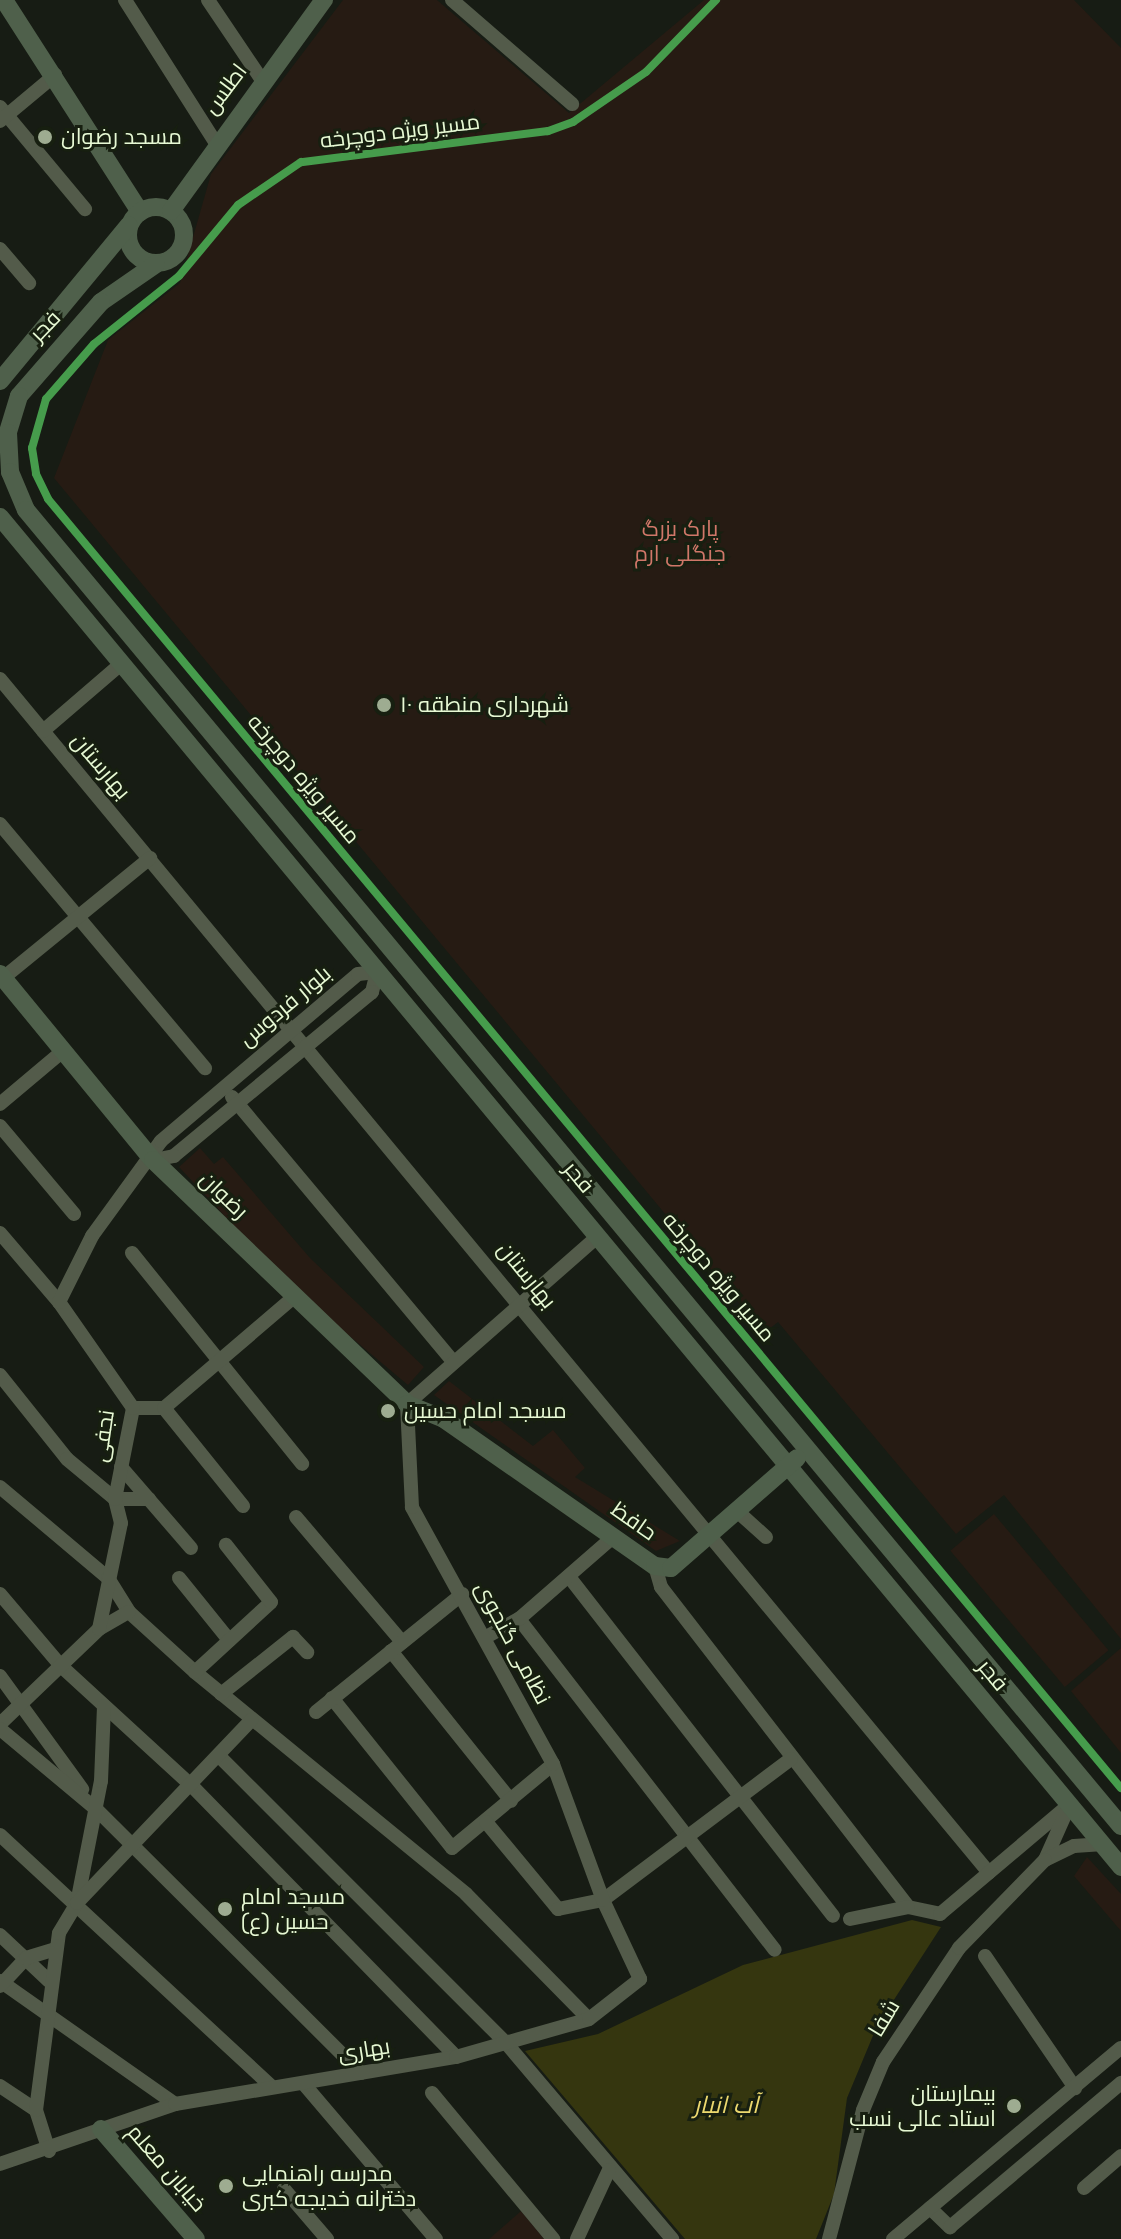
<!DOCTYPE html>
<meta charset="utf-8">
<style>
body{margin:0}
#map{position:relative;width:1121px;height:2239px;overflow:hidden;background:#171c14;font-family:"Space Grotesk",Cairo,sans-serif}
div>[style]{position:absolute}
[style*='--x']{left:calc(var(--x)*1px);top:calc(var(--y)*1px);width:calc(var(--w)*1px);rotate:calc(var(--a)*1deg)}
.green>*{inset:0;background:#261b13;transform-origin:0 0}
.water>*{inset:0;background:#35360f}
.minor>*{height:14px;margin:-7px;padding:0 7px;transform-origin:7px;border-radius:7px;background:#535b4a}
.major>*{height:18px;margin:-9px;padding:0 9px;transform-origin:9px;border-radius:9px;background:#4f604b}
.major>.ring{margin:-9px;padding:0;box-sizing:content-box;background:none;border:18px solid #4f604b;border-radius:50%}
.cycleway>*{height:8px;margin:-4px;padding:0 4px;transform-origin:4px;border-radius:4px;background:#469c4c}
.dots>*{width:22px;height:22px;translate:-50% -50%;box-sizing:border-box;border:4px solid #171f10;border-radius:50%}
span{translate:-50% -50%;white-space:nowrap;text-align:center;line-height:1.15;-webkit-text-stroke:6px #171f10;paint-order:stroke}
.street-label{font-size:22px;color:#e7f9d4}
.poi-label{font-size:22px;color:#e7f9d4}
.left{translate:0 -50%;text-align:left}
.right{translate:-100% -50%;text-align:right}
.park-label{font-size:22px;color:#d07769}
.water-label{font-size:24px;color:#ecd96f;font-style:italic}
</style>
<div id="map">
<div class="green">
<i style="clip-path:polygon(343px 0,437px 0,569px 113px,704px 0,1074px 0,1121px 48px,1121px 1639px,1004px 1495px,956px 1534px,778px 1322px,764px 1333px,54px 478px,108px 340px,180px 283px,211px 174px)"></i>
<i style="clip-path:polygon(200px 1148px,214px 1164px,223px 1157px,310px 1258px,424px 1367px,408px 1385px,290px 1286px,179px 1167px)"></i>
<i style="clip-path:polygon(449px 1381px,533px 1446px,553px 1430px,585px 1468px,575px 1477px,680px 1541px,656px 1551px,434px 1395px)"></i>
<i style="left:994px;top:1514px;width:178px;height:57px;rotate:50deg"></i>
<i style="clip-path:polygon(1121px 1648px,1121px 1753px,1071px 1691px)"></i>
<i style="clip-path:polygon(1087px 1857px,1121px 1894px,1121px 1931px,1074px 1876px)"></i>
<i style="clip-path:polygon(521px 2211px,544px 2239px,489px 2239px)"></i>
</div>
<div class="water">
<i style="clip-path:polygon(912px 1920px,941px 1927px,877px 2026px,847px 2098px,834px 2194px,816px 2239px,685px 2239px,525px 2051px,598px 2034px,743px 1965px)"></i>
</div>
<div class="minor">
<i style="--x:125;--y:0;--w:168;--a:57.6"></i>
<i style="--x:208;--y:0;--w:97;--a:56"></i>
<i style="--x:452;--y:0;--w:159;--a:40.9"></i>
<i style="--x:0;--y:107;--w:133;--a:50.2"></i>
<i style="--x:0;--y:121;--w:72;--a:-39.9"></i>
<i style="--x:0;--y:249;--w:45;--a:49.5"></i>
<i style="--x:0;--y:679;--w:1550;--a:50.36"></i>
<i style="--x:43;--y:731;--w:103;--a:-40.7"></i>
<i style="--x:0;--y:824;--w:319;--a:50"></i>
<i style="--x:3;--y:978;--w:190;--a:-39.2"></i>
<i style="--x:232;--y:1097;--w:343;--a:50.1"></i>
<i style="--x:0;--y:1104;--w:82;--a:-40.1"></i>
<i style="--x:0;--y:1126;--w:115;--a:49.9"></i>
<i style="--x:0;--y:1233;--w:91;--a:49.5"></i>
<i style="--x:132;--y:1253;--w:271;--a:51.1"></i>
<i style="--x:0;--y:1375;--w:107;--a:51.4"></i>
<i style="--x:67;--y:1459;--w:62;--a:39.8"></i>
<i style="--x:115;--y:1499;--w:34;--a:0"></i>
<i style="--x:133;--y:1408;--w:31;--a:0"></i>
<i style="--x:164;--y:1408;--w:172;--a:-40.5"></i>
<i style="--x:164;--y:1408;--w:126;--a:51.1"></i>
<i style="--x:121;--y:1467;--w:107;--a:49.2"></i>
<i style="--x:0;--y:1487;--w:141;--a:40.1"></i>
<i style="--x:108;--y:1578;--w:40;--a:58"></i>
<i style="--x:129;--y:1612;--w:89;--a:42.3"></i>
<i style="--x:195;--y:1672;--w:350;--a:39.3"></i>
<i style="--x:466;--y:1894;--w:175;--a:45.5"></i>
<i style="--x:737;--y:1511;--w:39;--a:42"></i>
<i style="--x:296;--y:1517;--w:164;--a:49.7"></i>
<i style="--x:655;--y:1566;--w:22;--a:74"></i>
<i style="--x:661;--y:1587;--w:404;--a:52.3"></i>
<i style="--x:908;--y:1907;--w:33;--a:12"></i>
<i style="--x:940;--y:1914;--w:169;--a:-40.2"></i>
<i style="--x:179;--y:1578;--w:80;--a:51.1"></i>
<i style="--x:570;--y:1578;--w:428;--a:52.1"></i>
<i style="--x:0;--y:1594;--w:94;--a:49.7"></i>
<i style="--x:61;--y:1666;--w:178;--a:42.5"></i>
<i style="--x:192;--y:1786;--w:378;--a:45.7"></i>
<i style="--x:519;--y:1619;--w:418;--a:52.3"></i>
<i style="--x:99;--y:1629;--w:34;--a:-30"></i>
<i style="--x:486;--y:1637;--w:38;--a:-29"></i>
<i style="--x:519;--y:1619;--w:126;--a:-41.1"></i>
<i style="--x:391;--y:1651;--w:192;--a:51.3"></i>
<i style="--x:195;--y:1672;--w:103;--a:-42.6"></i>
<i style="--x:271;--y:1602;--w:73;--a:-128.3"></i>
<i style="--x:0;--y:1676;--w:140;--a:54"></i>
<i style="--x:221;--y:1694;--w:92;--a:-38.4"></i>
<i style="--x:293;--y:1637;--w:21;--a:47"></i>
<i style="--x:332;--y:1698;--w:192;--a:51.3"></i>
<i style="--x:452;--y:1848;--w:131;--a:-39.7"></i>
<i style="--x:316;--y:1712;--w:188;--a:-38.9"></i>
<i style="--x:0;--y:1724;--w:137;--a:-43.8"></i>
<i style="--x:99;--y:1629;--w:108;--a:-78.3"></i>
<i style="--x:121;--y:1523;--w:25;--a:-104"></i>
<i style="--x:115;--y:1499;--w:93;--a:-78.8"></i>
<i style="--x:133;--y:1408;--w:129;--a:-124.9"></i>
<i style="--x:59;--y:1302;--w:74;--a:-63.4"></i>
<i style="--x:92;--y:1236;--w:117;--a:-54"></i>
<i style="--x:161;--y:1141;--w:258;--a:-40.3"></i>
<i style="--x:358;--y:974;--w:19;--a:-6"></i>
<i style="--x:377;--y:972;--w:21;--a:104"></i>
<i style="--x:372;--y:992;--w:257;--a:140.4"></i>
<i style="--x:174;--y:1156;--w:21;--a:169"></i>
<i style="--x:0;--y:1729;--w:125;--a:39.8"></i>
<i style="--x:96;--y:1809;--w:374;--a:44.9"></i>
<i style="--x:219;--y:1756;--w:406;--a:45"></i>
<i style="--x:506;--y:2043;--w:257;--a:49.7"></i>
<i style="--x:1069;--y:1806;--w:59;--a:114"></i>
<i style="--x:1045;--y:1860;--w:32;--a:-26"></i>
<i style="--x:1074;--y:1846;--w:26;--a:-4"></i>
<i style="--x:486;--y:1822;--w:113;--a:50.4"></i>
<i style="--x:558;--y:1909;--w:46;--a:-11.3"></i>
<i style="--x:603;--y:1900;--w:235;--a:-36.9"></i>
<i style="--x:0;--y:1835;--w:371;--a:42.8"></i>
<i style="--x:77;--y:1903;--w:124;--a:-78.9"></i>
<i style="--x:101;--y:1781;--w:75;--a:-87.7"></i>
<i style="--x:850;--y:1919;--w:59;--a:-11.7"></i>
<i style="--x:0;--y:1935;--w:67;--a:43.2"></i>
<i style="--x:985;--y:1956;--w:160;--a:55.7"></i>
<i style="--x:0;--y:1981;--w:214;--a:35.1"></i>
<i style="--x:0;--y:1986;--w:38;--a:-47"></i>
<i style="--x:26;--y:1958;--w:31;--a:-17"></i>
<i style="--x:303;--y:2083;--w:205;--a:49.6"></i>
<i style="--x:0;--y:2086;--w:43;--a:33.7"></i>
<i style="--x:432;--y:2093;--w:190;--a:50.3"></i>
<i style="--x:49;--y:2151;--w:43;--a:-107.6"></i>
<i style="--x:36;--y:2110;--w:178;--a:-82.6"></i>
<i style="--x:59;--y:1933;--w:35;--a:-59"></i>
<i style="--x:77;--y:1903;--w:253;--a:-46.4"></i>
<i style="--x:0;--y:2164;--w:185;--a:-18.9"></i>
<i style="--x:175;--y:2104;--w:285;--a:-9.5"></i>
<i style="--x:456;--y:2057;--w:138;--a:-15.9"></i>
<i style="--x:589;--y:2019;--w:65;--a:-38.1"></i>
<i style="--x:640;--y:1979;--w:87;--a:-115.1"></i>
<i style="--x:603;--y:1900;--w:145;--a:-110.2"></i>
<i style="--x:553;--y:1764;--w:293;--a:-118.8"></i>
<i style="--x:412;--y:1507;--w:103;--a:-92.8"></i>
<i style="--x:407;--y:1404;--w:253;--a:-41.3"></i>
<i style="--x:1084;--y:2188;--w:49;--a:-40.9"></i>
<i style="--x:284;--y:2189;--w:66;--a:49.3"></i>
<i style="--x:930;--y:2208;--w:28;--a:44"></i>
<i style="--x:950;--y:2227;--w:224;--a:-40.1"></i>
<i style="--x:577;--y:2239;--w:76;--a:-65.1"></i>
<i style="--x:829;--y:2239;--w:133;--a:-75.2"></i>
<i style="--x:863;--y:2110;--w:52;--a:-67.4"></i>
<i style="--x:883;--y:2062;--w:137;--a:-56.3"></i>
<i style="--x:959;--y:1948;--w:123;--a:-45.7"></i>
<i style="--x:893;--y:2239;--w:297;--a:-40"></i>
</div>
<div class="major">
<i style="--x:4;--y:0;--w:252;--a:57.3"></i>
<i class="ring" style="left:128px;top:207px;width:38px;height:38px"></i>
<i style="--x:171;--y:211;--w:261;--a:-54.1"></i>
<i style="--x:156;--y:264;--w:67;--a:145.4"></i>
<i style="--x:101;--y:302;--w:125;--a:131.1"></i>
<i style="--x:19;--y:396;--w:39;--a:107"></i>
<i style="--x:8;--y:433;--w:39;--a:87"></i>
<i style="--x:10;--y:472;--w:41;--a:67.2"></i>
<i style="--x:26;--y:510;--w:1712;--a:50.24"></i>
<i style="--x:0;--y:381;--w:202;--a:-50.4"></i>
<i style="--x:0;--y:517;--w:1755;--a:50.29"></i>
<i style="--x:0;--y:974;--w:241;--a:50.6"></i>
<i style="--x:153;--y:1160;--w:352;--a:43.8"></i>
<i style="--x:407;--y:1404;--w:40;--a:22"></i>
<i style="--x:444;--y:1419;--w:257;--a:34.9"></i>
<i style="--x:655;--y:1566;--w:16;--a:7"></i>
<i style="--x:671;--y:1568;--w:167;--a:-41.1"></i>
<i style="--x:101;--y:2129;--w:145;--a:49.2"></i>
</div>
<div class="cycleway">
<i style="--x:716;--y:0;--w:100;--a:134.2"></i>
<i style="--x:646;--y:72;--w:88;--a:145.6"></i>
<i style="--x:573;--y:122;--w:27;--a:160"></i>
<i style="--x:548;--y:131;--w:249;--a:172.8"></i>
<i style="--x:301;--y:162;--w:76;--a:145.7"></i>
<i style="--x:238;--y:205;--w:92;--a:129.7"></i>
<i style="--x:179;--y:276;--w:109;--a:141.3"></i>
<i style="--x:94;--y:344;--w:73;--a:131.1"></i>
<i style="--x:46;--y:399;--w:51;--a:105.9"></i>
<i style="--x:32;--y:448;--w:26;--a:81"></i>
<i style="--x:36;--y:474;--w:28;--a:64"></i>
<i style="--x:48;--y:499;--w:1677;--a:50.23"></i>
</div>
<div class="dots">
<i style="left:45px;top:137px;background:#9eac91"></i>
<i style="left:384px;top:705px;background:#9eac91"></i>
<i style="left:388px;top:1411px;background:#9eac91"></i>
<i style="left:225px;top:1909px;background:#9eac91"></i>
<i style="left:1014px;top:2106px;background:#9eac91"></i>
<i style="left:226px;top:2186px;background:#9eac91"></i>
</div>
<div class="street-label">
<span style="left:225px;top:89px;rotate:-53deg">اطلس</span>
<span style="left:400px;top:131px;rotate:-7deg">مسیر ویژه دوچرخه</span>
<span style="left:45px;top:326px;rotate:-46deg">فجر</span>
<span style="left:101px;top:766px;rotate:50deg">بهارستان</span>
<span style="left:304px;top:779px;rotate:50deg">مسیر ویژه دوچرخه</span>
<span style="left:285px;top:1006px;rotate:-40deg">بلوار فردوس</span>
<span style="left:579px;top:1177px;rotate:50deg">فجر</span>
<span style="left:224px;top:1195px;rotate:44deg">رضوان</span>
<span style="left:527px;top:1275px;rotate:51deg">بهارستان</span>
<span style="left:719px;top:1277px;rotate:50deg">مسیر ویژه دوچرخه</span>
<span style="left:103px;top:1436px;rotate:-82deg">نجفی</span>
<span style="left:634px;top:1521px;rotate:35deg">حافظ</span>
<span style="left:513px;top:1643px;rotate:62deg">نظامی گنجوی</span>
<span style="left:993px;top:1675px;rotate:50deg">فجر</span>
<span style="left:884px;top:2018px;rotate:-59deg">شفا</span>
<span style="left:364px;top:2050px;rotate:-9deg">بهاری</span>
<span style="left:167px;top:2168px;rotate:49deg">خیابان معلم</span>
</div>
<div class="poi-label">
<span class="left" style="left:61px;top:137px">مسجد رضوان</span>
<span class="left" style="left:400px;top:705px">شهرداری منطقه ۱۰</span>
<span class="left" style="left:404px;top:1411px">مسجد امام حسین</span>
<span class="left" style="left:241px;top:1909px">مسجد امام<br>حسین (ع)</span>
<span class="right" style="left:996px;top:2106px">بیمارستان<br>استاد عالی نسب</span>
<span class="left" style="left:242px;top:2186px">مدرسه راهنمایی<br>دخترانه خدیجه کبری</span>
</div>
<div class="park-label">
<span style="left:680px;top:541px">پارک بزرگ<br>جنگلی ارم</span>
</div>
<div class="water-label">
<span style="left:726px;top:2105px">آب انبار</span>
</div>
</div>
